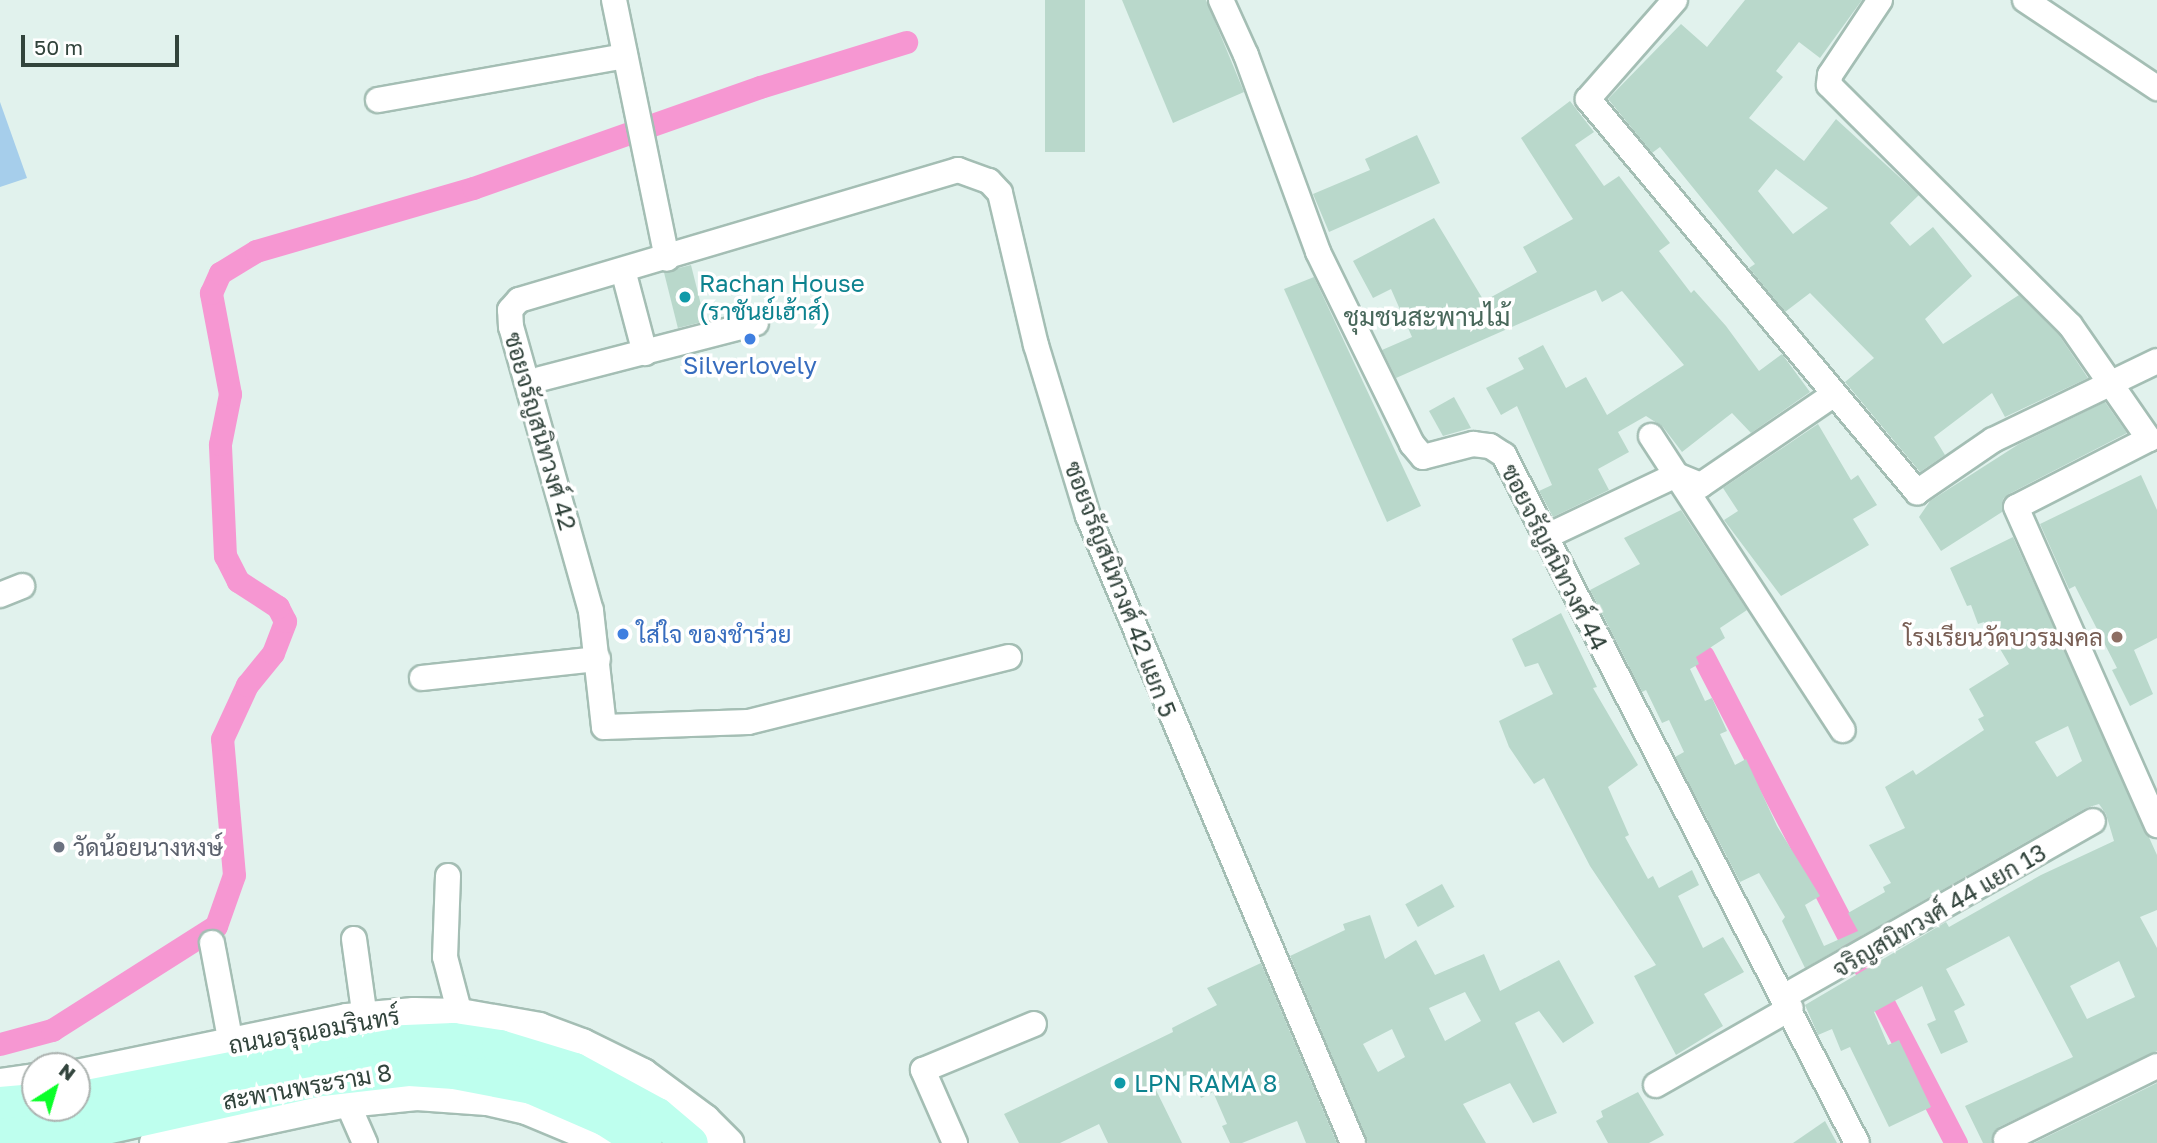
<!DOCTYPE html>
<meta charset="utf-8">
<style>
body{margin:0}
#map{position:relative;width:2157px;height:1143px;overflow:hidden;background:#e1f2ed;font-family:"Golos Text",Sarabun,sans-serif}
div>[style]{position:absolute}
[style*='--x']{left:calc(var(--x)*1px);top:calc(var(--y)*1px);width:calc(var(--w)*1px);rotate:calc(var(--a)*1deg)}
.green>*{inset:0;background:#a6ceeb}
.canal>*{height:23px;margin:-11.5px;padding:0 11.5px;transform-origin:11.5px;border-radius:11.5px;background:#f697d2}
.building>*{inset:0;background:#b9d8cb;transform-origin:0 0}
.roads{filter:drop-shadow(2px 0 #a4beb4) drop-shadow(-2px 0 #a4beb4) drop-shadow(0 2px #a4beb4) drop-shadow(0 -2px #a4beb4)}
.minor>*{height:24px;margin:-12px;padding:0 12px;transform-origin:12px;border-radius:12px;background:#fff}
.tertiary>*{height:30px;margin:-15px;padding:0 15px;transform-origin:15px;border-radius:15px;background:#fff}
.secondary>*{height:35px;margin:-17.5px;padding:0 17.5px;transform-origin:17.5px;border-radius:17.5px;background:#beffee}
.dots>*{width:19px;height:19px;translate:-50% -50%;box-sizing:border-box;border:4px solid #fff;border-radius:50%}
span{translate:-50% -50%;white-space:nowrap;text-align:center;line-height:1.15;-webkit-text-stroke:7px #fff;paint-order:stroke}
.culture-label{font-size:24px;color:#0d838f}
.left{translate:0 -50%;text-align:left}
.shop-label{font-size:24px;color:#366cbe}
.street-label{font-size:24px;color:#32443c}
.education-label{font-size:24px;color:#785e54}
.right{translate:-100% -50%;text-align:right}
.worship-label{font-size:24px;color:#5b616d}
.neighbourhood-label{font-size:26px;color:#48675a}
.north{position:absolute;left:21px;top:1052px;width:70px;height:70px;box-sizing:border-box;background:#fff;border:2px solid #adb4b1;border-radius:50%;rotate:37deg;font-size:19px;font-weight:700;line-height:28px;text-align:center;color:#32443c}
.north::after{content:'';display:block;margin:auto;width:24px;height:32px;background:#0bff29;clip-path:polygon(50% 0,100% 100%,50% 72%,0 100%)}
.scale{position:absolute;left:21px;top:35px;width:158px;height:32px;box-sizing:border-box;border:4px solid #32443c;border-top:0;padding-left:9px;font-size:21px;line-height:24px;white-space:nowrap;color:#32443c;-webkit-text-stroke:5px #fff;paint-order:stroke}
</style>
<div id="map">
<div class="green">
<i style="clip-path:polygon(0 102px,27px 178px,0 187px)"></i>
</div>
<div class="canal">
<i style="--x:1703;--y:656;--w:549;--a:62.55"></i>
<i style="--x:0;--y:1044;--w:54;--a:-15.1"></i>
<i style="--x:52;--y:1030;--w:194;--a:-32.4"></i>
<i style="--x:216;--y:926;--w:54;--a:-70.6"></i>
<i style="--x:234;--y:875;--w:137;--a:-95"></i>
<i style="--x:222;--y:739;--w:60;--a:-65.2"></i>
<i style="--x:247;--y:685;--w:41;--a:-50.9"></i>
<i style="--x:273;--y:653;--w:34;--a:-69"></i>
<i style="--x:285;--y:621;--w:16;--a:-117"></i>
<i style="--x:278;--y:607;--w:48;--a:-147"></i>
<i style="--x:238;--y:581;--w:28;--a:-117"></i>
<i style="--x:225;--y:556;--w:112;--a:-92.6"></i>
<i style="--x:220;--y:444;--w:51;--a:-78.7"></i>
<i style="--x:230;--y:394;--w:103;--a:-100.7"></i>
<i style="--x:211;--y:293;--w:22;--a:-66"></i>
<i style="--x:220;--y:273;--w:42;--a:-31.4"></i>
<i style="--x:256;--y:251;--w:226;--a:-16.2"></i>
<i style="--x:473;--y:188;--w:304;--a:-19.4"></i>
<i style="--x:760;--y:87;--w:153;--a:-17.1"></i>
</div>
<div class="building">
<i style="left:1045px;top:0;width:40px;height:152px"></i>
<i style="clip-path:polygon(1122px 0,1206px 0,1244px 92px,1173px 123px)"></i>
<i style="clip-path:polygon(evenodd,1745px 0,1862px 0,1820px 58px,1799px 42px,1776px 71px,1783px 77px,1749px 118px,1804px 161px,1836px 119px,1919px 195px,1890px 223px,1910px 246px,1933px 227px,1972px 276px,1925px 319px,1943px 344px,2019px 295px,2059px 335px,2088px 378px,2005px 417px,1992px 393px,1934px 437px,1945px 455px,1920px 472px,1845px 382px,1874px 358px,1810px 293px,1785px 312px,1749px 268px,1755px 264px,1660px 147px,1652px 153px,1608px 99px,1681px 24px,1707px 47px,1745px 0,1776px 169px,1828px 208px,1793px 234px,1758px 191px,1776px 169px)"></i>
<i style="clip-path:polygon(1570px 101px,1594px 132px,1575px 145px,1604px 186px,1619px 176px,1670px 243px,1659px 251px,1691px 293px,1694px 290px,1726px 326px,1759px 371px,1782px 354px,1810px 392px,1751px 433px,1732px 413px,1682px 452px,1663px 427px,1646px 416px,1618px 432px,1629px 452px,1598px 469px,1609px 490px,1553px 517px,1539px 491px,1552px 485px,1517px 406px,1501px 415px,1486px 388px,1524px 369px,1518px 358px,1543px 345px,1566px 388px,1586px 377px,1607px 415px,1684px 365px,1622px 291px,1602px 302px,1596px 290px,1396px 378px,1382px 350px,1412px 337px,1391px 289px,1373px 298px,1353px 261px,1434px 218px,1484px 301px,1537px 272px,1523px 247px,1573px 219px,1521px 138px)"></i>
<i style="clip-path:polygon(1417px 135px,1440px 183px,1329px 232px,1313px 194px,1370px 170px,1365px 159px)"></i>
<i style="left:691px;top:265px;width:58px;height:28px;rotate:76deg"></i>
<i style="clip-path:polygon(1314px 277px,1421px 506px,1387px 522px,1284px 289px)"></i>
<i style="clip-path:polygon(1454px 397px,1471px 428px,1443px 436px,1429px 411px)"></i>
<i style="clip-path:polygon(2105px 402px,2127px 433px,2009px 494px,2003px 499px,2002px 512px,1941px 551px,1919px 517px,1930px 501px,2019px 444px)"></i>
<i style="clip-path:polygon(1818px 424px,1851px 480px,1858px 475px,1877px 505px,1853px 519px,1869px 545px,1781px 596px,1724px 520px,1738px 511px,1723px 488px)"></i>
<i style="clip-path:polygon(2141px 475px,2157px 510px,2157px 638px,2134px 650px,2153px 694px,2130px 706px,2112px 670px,2117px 668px,2075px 586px,2069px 589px,2040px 524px)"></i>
<i style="clip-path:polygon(evenodd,1681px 510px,1747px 610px,1720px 628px,1725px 638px,1696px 657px,1699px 664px,1690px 669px,1705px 701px,1712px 698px,1727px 731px,1720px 734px,1735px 765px,1746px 759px,1777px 826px,1820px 896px,1805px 905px,1824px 946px,1858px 931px,1848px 913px,1885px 892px,1883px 887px,1891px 883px,1869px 845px,1905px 828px,1885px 787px,1913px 770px,1916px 775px,1984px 730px,1978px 719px,1984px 716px,1969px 689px,2009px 664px,1984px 622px,1978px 624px,1971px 605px,1967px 606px,1950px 568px,2013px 537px,2157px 855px,2157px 910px,2140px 917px,2157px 948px,2157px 1051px,1999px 1127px,1992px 1143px,1983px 1143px,1965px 1106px,2073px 1057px,2009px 936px,1946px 969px,1965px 1005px,1954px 1011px,1968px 1042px,1941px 1054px,1927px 1024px,1936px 1020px,1922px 986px,1874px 1012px,1888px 1045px,1899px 1040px,1931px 1107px,1889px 1127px,1850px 1047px,1841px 1051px,1832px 1029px,1818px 1035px,1805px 1005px,1946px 922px,1949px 927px,2041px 875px,2114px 841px,2106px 814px,2099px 804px,2086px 808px,1805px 968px,1782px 921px,1785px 917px,1759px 873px,1740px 882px,1675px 757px,1684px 752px,1669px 720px,1662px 723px,1646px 690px,1642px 692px,1590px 590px,1640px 564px,1624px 538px,1681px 510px,2068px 726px,2082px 761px,2057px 777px,2035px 742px,2068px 726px,1681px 510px,2119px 961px,2135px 997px,2087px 1019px,2070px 986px,2119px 961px)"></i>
<i style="clip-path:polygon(1561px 613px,1597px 687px,1593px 688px,1638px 765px,1608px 787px,1629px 835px,1625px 837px,1648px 879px,1653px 876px,1659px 888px,1692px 870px,1699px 885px,1678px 896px,1703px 948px,1723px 937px,1744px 972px,1704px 994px,1723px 1026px,1676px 1055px,1634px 976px,1656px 965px,1590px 866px,1544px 778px,1534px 784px,1509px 747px,1499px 721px,1553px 694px,1538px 663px,1525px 667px,1512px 639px)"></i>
<i style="left:1442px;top:884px;width:26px;height:42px;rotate:61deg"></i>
<i style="clip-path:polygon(evenodd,1370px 915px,1385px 959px,1416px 940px,1435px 975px,1484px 954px,1500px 991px,1559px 960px,1594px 1023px,1563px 1043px,1539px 1011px,1515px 1023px,1557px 1113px,1533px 1123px,1510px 1083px,1463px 1104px,1486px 1143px,1368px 1143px,1290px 956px,1345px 930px,1343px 924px,1370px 915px,1465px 992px,1481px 1021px,1445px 1041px,1429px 1008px,1465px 992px,1370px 915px,1392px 1029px,1405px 1057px,1378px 1072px,1363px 1044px,1392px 1029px)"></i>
<i style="clip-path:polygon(1261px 963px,1337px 1143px,1306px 1143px,1297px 1121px,1242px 1143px,1230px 1143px,1222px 1126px,1227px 1124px,1213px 1092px,1201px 1098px,1190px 1073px,1156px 1090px,1182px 1143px,1108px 1143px,1099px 1124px,1060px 1143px,1019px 1143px,1004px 1114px,1173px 1032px,1172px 1028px,1217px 1005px,1207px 988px)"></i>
<i style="clip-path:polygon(2157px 1083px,2157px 1143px,2034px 1143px)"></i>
<i style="clip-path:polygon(1638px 1092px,1664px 1135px,1649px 1143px,1608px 1143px,1596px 1121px,1603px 1117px,1601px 1111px)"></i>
<i style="clip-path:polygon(1825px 1121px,1837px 1143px,1793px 1143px)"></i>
</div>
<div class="roads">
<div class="minor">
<i style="--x:614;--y:0;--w:264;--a:78.4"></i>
<i style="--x:1221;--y:0;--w:60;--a:65.6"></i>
<i style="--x:1246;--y:55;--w:210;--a:69.9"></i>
<i style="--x:1318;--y:252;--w:214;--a:63.9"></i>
<i style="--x:1412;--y:444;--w:17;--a:50"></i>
<i style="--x:1423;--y:457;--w:52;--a:-14.6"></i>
<i style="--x:1473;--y:444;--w:17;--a:7"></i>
<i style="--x:1490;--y:446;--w:17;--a:33"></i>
<i style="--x:1504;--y:455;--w:773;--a:62.84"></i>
<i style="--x:1675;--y:0;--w:132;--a:131.3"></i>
<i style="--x:1588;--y:99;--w:513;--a:50.07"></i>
<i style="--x:1917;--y:492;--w:92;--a:-34.4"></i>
<i style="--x:1993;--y:440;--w:182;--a:-25.7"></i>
<i style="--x:1880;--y:0;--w:90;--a:123.7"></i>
<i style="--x:1830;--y:75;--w:10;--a:96"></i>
<i style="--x:1829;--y:85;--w:340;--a:44.9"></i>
<i style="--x:2070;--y:325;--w:139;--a:55.3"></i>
<i style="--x:2149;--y:439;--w:149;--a:152.9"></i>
<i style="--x:2016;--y:507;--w:348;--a:66.1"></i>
<i style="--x:2025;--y:0;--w:159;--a:33.7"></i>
<i style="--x:378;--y:100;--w:251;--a:-10.1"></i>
<i style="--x:623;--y:270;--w:86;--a:75.2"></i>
<i style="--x:540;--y:379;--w:223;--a:-14.5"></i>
<i style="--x:1651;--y:436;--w:351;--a:56.9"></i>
<i style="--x:1543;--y:538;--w:147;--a:-25.3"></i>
<i style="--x:1676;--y:475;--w:27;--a:22"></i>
<i style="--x:1701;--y:485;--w:160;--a:-34.3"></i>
<i style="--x:0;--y:595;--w:24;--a:-22"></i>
<i style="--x:1009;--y:657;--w:269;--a:166"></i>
<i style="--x:748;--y:722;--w:144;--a:178"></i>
<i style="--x:604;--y:727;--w:117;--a:-96.4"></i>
<i style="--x:591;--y:611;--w:295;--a:-105.7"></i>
<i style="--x:511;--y:327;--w:17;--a:-93"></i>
<i style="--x:510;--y:310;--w:13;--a:-48"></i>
<i style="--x:519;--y:300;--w:458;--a:-16.5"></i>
<i style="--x:958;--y:170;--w:33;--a:20"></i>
<i style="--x:989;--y:181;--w:16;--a:47"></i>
<i style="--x:1000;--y:193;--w:156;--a:76.7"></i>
<i style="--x:1036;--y:345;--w:179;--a:73.1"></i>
<i style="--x:1088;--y:516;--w:681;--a:67.09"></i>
<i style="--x:422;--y:678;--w:177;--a:-6.2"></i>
<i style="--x:448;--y:876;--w:81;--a:92.1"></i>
<i style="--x:445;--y:957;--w:59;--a:75.3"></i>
<i style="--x:354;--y:939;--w:80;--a:82.1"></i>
<i style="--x:212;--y:943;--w:103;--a:79.3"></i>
<i style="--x:1785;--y:996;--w:354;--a:-29.6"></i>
<i style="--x:1656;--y:1085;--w:155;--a:-29.7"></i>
<i style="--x:347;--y:1102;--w:45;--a:66.3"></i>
<i style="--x:2006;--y:1140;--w:168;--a:-26.1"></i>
<i style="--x:955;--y:1143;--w:80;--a:-113.7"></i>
<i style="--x:923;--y:1070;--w:120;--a:-22.5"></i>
</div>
<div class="tertiary">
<i style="--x:77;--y:1075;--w:276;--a:-11.7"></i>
<i style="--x:347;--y:1019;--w:67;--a:-5.1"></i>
<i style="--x:414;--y:1013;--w:46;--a:1.2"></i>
<i style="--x:460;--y:1014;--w:80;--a:10"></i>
<i style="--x:539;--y:1028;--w:46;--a:20.4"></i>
<i style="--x:582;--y:1044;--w:68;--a:26.2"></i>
<i style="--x:643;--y:1074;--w:77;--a:36.6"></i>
<i style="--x:705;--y:1120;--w:33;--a:45"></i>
<i style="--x:0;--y:1084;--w:35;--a:-8"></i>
<i style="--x:155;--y:1143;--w:196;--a:-12.1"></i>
<i style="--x:347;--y:1102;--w:70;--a:-5.7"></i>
<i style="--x:417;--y:1095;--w:70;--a:4.1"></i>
<i style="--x:487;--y:1100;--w:40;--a:13"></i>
<i style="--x:526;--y:1109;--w:89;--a:22.5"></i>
</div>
<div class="secondary">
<i style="--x:77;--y:1099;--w:287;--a:-11"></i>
<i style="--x:359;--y:1044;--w:94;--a:-2.4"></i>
<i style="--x:453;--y:1040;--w:47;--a:8.7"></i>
<i style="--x:499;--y:1047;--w:78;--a:17"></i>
<i style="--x:574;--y:1070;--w:94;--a:28.5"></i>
<i style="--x:657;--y:1115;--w:43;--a:40.3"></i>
<i style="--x:0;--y:1104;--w:35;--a:-5"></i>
<i style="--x:0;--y:1136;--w:101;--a:-5.1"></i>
<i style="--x:101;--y:1127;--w:225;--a:-12.6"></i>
<i style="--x:321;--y:1078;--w:89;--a:-6.5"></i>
<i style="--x:409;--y:1068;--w:45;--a:3.8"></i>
<i style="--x:454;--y:1071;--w:78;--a:11"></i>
<i style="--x:531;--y:1086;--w:81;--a:23.4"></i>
<i style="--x:605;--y:1118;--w:46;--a:32.7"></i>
</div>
</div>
<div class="dots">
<i style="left:685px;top:297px;background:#0f9aa8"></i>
<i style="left:750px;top:339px;background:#3f7fe0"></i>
<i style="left:623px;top:634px;background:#3f7fe0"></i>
<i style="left:2117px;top:637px;background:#8d6e63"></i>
<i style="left:59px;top:847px;background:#6b7280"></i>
<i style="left:1120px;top:1083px;background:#0f9aa8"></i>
</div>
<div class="culture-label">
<span class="left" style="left:699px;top:297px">Rachan House<br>(ราชันย์เฮ้าส์)</span>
<span class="left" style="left:1134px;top:1083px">LPN RAMA 8</span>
</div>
<div class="shop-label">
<span style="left:750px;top:365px">Silverlovely</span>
<span class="left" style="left:637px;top:634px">ใส่ใจ ของชำร่วย</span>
</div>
<div class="street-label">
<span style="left:541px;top:431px;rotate:74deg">ซอยจรัญสนิทวงศ์ 42</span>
<span style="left:1555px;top:557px;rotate:63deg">ซอยจรัญสนิทวงศ์ 44</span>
<span style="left:1121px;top:589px;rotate:69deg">ซอยจรัญสนิทวงศ์ 42 แยก 5</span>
<span style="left:1939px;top:910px;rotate:-30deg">จริญสนิทวงศ์ 44 แยก 13</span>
<span style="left:314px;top:1030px;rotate:-10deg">ถนนอรุณอมรินทร์</span>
<span style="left:307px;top:1086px;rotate:-10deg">สะพานพระราม 8</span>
</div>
<div class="education-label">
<span class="right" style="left:2103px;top:637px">โรงเรียนวัดบวรมงคล</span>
</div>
<div class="worship-label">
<span class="left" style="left:73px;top:847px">วัดน้อยนางหงษ์</span>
</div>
<div class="neighbourhood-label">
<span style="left:1427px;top:317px">ชุมชนสะพานไม้</span>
</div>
<div class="north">N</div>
<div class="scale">50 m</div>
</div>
